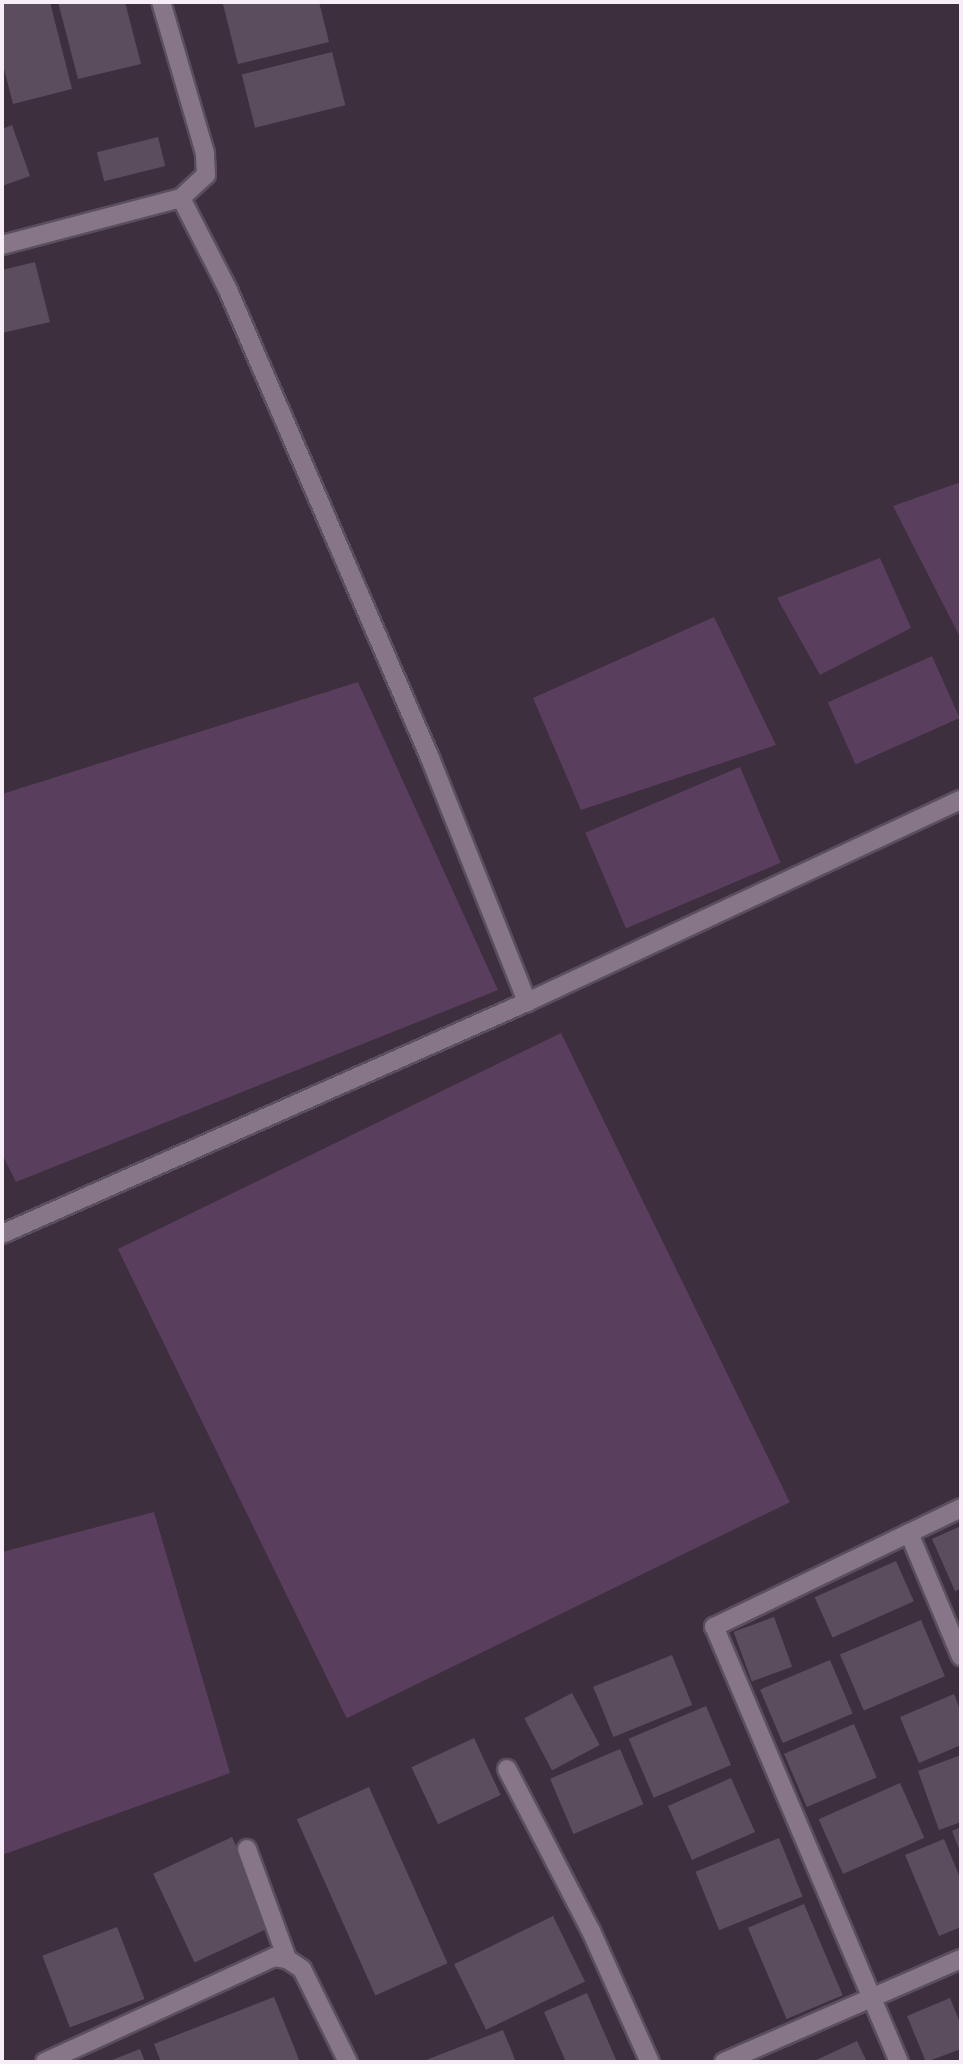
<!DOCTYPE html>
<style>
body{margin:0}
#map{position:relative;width:963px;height:2064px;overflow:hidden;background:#3d2f3e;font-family:"Libre Baskerville",serif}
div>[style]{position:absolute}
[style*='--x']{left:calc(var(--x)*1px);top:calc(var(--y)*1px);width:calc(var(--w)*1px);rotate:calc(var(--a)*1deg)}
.green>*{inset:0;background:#593e5d;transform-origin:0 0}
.building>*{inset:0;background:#5c4d5e;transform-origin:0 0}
.roads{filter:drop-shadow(2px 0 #5a4f5c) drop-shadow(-2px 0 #5a4f5c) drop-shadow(0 2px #5a4f5c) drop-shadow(0 -2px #5a4f5c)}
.minor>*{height:18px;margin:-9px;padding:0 9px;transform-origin:9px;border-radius:9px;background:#867688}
span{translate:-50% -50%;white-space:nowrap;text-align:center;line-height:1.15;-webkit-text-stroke:5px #3d2f3e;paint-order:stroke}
.frame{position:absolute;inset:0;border:4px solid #f6edf7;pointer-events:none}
</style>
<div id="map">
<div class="green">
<i style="clip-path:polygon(961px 482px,961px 639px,893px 506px)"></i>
<i style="clip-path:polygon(880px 558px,911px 628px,820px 675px,777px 598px)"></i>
<i style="clip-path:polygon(714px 617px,776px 745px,581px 810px,533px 698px)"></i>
<i style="left:932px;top:656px;width:68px;height:114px;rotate:66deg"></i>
<i style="clip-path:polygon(358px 682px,498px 990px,16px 1182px,2px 1154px,2px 794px)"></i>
<i style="left:740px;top:767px;width:104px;height:168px;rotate:67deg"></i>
<i style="left:561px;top:1033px;width:522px;height:493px;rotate:64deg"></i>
<i style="clip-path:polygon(154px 1512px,230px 1773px,2px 1855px,2px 1552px)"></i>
</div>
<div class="building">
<i style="clip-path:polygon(2px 2px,50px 2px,72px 89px,13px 104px,2px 61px)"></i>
<i style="clip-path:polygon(58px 2px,125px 2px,141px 64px,78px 79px)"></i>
<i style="clip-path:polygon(233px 2px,319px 2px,329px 42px,238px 64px,223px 4px)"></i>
<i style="left:332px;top:52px;width:55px;height:93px;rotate:76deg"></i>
<i style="clip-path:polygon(12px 125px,30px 176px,2px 186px,2px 129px)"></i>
<i style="left:158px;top:137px;width:30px;height:63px;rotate:76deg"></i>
<i style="clip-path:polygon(35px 262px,50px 322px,2px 333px,2px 270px)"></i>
<i style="clip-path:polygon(961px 1526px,961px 1589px,955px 1591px,932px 1539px)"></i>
<i style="left:896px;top:1561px;width:44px;height:89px;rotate:66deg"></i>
<i style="left:774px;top:1617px;width:53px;height:43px;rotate:70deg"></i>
<i style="left:921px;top:1620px;width:61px;height:88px;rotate:67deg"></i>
<i style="left:672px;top:1655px;width:54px;height:85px;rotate:68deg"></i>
<i style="left:830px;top:1660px;width:58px;height:76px;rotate:67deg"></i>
<i style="left:572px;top:1693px;width:59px;height:54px;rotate:62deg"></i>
<i style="clip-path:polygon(954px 1694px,961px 1712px,961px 1745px,919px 1763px,900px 1717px)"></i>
<i style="left:706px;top:1706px;width:64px;height:84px;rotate:67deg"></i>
<i style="left:854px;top:1724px;width:58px;height:76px;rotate:67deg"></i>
<i style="left:474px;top:1738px;width:63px;height:69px;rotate:65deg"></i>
<i style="left:620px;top:1749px;width:60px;height:76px;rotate:67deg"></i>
<i style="clip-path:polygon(961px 1755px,961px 1822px,939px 1830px,918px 1771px)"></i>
<i style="left:731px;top:1778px;width:59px;height:69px;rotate:66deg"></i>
<i style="left:900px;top:1783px;width:60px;height:89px;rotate:66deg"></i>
<i style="left:369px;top:1787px;width:193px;height:79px;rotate:66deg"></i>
<i style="clip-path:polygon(961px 1827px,961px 1854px,952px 1831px)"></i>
<i style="left:232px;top:1837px;width:98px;height:87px;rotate:65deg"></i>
<i style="left:779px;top:1838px;width:63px;height:90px;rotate:68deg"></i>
<i style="clip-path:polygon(944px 1839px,961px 1880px,961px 1927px,939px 1936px,905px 1855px)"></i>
<i style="left:804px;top:1904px;width:99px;height:61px;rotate:67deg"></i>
<i style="left:553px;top:1916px;width:73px;height:110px;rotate:64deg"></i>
<i style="left:117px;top:1927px;width:77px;height:80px;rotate:69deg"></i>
<i style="clip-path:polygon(587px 1993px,617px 2062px,566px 2062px,544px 2012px)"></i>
<i style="clip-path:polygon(274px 1997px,300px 2062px,161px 2062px,154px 2044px)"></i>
<i style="clip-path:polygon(950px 1998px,961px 2025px,961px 2049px,926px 2062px,907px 2016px)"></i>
<i style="clip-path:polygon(503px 2030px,516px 2062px,421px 2062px)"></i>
<i style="clip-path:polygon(857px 2041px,867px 2062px,812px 2062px)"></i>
<i style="clip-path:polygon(140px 2049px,145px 2062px,107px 2062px)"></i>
</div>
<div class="roads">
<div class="minor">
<i style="--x:181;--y:198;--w:103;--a:62.9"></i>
<i style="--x:228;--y:290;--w:510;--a:66.65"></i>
<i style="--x:430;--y:758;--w:263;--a:68.3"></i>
<i style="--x:2;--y:245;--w:185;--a:-14.7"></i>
<i style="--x:181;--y:198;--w:34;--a:-43"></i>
<i style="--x:206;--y:175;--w:22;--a:-93"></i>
<i style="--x:205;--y:153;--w:157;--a:-106.2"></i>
<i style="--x:2;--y:1234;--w:574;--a:-23.84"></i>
<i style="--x:527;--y:1002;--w:479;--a:-25"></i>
<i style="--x:909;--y:1533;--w:134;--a:67.2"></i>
<i style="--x:507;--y:1769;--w:182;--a:62.6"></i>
<i style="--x:591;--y:1931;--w:144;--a:65.8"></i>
<i style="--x:247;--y:1849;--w:117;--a:70"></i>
<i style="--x:45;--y:2062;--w:252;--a:-24.6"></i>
<i style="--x:274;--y:1957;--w:13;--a:9"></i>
<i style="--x:287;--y:1959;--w:18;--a:34"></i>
<i style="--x:302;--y:1969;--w:104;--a:63.7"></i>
<i style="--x:724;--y:2062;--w:258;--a:-23.5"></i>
<i style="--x:899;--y:2062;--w:473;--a:-113"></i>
<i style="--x:714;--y:1627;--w:274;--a:-25.7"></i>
</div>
</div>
<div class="frame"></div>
</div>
